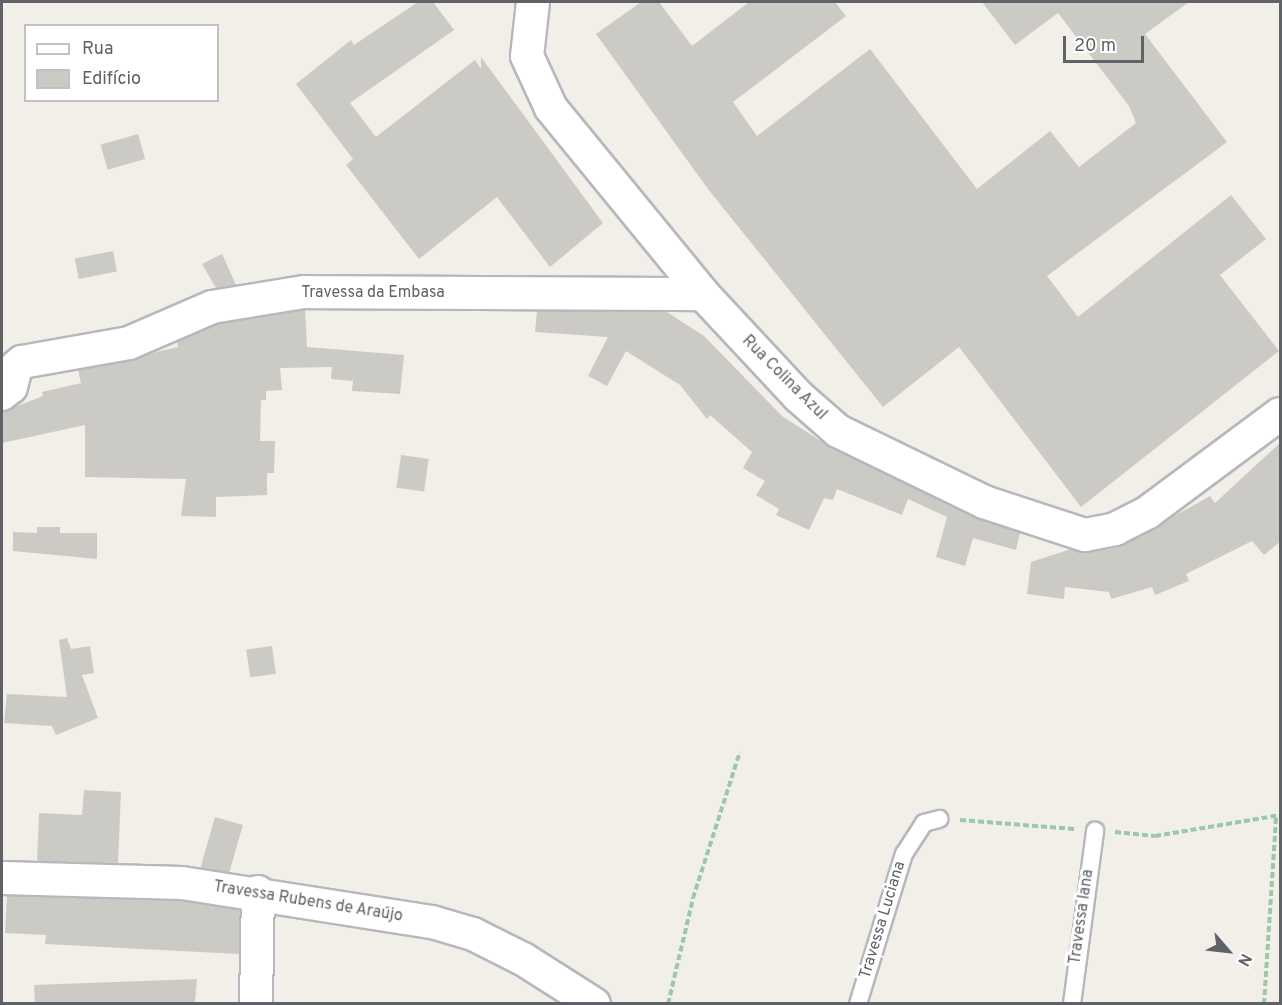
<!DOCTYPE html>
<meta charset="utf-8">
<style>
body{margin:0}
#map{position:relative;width:1282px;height:1005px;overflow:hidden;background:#f1efe8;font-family:Overpass,sans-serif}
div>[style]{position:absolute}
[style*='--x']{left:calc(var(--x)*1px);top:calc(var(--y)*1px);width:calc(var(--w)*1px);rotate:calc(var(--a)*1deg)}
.building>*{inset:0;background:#cccac5;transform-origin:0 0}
.path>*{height:4px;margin-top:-2px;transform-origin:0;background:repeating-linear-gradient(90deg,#9cc7a9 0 6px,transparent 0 9px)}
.roads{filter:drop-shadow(2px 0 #b5b8bc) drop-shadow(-2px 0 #b5b8bc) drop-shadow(0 2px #b5b8bc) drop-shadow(0 -2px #b5b8bc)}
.lane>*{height:16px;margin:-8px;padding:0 8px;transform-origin:8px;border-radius:8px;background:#fff}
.street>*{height:32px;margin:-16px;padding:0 16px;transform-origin:16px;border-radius:16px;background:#fff}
span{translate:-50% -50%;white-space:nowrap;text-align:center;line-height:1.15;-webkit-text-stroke:6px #fff;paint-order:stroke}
.street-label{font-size:16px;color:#5f6368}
.frame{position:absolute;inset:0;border:3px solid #5f6368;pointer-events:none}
.legend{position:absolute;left:24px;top:24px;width:195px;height:78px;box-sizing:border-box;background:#fff;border:2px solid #bfc1c3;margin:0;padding:8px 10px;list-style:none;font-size:18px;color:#5f6368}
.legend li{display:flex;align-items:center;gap:12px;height:30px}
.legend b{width:30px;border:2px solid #bfc1c3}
.north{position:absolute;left:1198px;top:921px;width:60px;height:60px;-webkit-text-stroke:4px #fff;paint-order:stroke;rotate:118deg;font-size:16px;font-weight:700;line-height:24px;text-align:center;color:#5f6368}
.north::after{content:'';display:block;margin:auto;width:21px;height:27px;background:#5f6368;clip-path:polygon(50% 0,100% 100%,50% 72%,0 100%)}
.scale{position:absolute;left:1063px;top:36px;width:81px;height:27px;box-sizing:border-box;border:3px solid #5f6368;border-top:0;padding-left:8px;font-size:18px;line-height:21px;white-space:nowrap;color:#5f6368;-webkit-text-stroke:4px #fff;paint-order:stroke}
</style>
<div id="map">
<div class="building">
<i style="clip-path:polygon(418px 2px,433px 2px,454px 30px,350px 103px,376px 137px,475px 60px,481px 69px,481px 57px,603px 223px,550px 267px,497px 197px,419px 259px,346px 165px,353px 159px,296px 84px,351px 40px,354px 45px)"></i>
<i style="clip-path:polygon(641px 2px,659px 2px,692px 46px,749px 2px,835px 2px,846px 16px,733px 102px,757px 136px,870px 49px,977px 189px,1050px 131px,1079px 167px,1136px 123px,1129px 106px,1058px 13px,1015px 45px,982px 2px,1189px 2px,1145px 34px,1227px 142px,1047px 276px,1078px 317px,1231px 195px,1266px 239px,1220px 275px,1279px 351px,1081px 507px,959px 347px,883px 407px,708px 189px,596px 34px)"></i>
<i style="left:138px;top:134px;width:26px;height:39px;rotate:74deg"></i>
<i style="left:113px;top:251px;width:21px;height:39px;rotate:79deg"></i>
<i style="clip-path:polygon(222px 254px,236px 285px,216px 288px,202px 264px)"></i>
<i style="clip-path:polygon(305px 310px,307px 347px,404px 355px,400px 394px,352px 391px,353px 381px,331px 379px,332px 367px,280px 368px,282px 390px,266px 391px,266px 400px,261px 400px,260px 441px,275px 441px,274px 473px,267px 473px,267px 495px,216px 497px,216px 517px,181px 516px,186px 479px,85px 477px,85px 425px,2px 443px,2px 412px,43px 396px,42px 392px,81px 383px,78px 370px,178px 347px,177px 342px,217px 324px)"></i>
<i style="clip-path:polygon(537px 311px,667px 312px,704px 336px,782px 416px,830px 447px,976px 518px,1020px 533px,1016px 550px,973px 538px,965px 566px,936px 557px,947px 517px,908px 499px,902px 515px,837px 489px,833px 500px,824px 498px,809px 530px,776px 515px,779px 509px,756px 495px,765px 481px,743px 468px,752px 452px,710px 415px,707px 419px,680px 385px,626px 351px,607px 386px,588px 376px,608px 337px,535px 332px)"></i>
<i style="clip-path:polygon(1281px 442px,1281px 541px,1264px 555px,1252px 541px,1186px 574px,1189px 581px,1155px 595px,1152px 587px,1111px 599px,1109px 592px,1065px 587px,1064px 599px,1027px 594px,1031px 562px,1071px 549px,1088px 553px,1119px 547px,1210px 496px,1215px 503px)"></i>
<i style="left:401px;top:455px;width:28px;height:33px;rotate:8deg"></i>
<i style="clip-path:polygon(37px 527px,60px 527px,60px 533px,97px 533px,97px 559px,13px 551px,13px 532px,37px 533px)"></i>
<i style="clip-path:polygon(67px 638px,71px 649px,90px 646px,94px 673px,82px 675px,98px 718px,56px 735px,52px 726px,4px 723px,7px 694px,67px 697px,59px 640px)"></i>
<i style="left:272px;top:646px;width:28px;height:26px;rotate:82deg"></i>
<i style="clip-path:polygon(84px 790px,121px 792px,118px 863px,37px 861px,39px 813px,82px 815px)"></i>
<i style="left:215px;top:817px;width:29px;height:53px;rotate:16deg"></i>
<i style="clip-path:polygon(7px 896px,180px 901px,240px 910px,239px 954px,45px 944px,46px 935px,5px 933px)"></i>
<i style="clip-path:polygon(197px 979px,195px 1004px,35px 1004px,34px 985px)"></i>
</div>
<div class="path">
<i style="--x:960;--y:820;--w:115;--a:4.5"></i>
<i style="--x:1115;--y:832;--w:40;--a:5.7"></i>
<i style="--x:1155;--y:836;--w:127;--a:-9.5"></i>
<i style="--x:668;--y:1004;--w:109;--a:-76.7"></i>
<i style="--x:693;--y:898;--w:153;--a:-72.2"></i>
<i style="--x:1264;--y:1004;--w:187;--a:-86.3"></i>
</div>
<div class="roads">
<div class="lane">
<i style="--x:858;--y:1004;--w:157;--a:-73"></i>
<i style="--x:904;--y:854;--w:37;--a:-57"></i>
<i style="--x:924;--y:823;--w:16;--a:-15"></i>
<i style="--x:1072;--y:1004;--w:175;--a:-82.4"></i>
</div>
<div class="street">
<i style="--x:533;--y:2;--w:54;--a:96.3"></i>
<i style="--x:527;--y:56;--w:57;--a:65.2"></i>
<i style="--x:551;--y:108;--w:240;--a:50.7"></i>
<i style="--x:703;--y:294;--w:139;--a:47"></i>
<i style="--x:798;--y:396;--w:53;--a:41.2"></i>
<i style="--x:838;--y:431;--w:162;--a:25.9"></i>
<i style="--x:984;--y:502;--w:106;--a:18.1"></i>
<i style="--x:1085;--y:535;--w:31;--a:-11"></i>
<i style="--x:1115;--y:529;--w:37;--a:-27"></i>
<i style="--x:1148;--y:512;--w:164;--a:-36.6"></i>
<i style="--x:2;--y:394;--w:11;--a:-38"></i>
<i style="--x:11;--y:387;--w:21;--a:-76"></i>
<i style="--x:16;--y:367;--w:8;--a:-40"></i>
<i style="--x:22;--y:362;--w:109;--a:-10.1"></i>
<i style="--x:129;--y:343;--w:90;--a:-23.4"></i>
<i style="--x:212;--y:307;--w:93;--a:-9.3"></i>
<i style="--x:304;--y:292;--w:399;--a:0.3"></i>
<i style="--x:2;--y:878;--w:180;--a:1.6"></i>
<i style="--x:182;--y:883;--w:253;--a:8.9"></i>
<i style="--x:432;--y:922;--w:43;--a:16.3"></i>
<i style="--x:473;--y:934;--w:56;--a:26.6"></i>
<i style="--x:523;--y:959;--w:84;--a:32.4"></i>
<i style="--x:256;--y:1004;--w:112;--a:-89"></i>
</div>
</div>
<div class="street-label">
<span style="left:373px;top:293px">Travessa da Embasa</span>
<span style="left:784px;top:378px;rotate:45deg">Rua Colina Azul</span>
<span style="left:308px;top:902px;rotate:9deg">Travessa Rubens de Araújo</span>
<span style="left:1082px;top:917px;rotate:-82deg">Travessa Iana</span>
<span style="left:883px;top:920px;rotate:-73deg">Travessa Luciana</span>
</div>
<div class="frame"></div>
<ul class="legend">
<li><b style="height:8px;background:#fff"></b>Rua</li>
<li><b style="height:16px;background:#cccac5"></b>Edifício</li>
</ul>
<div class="north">N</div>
<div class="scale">20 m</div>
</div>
